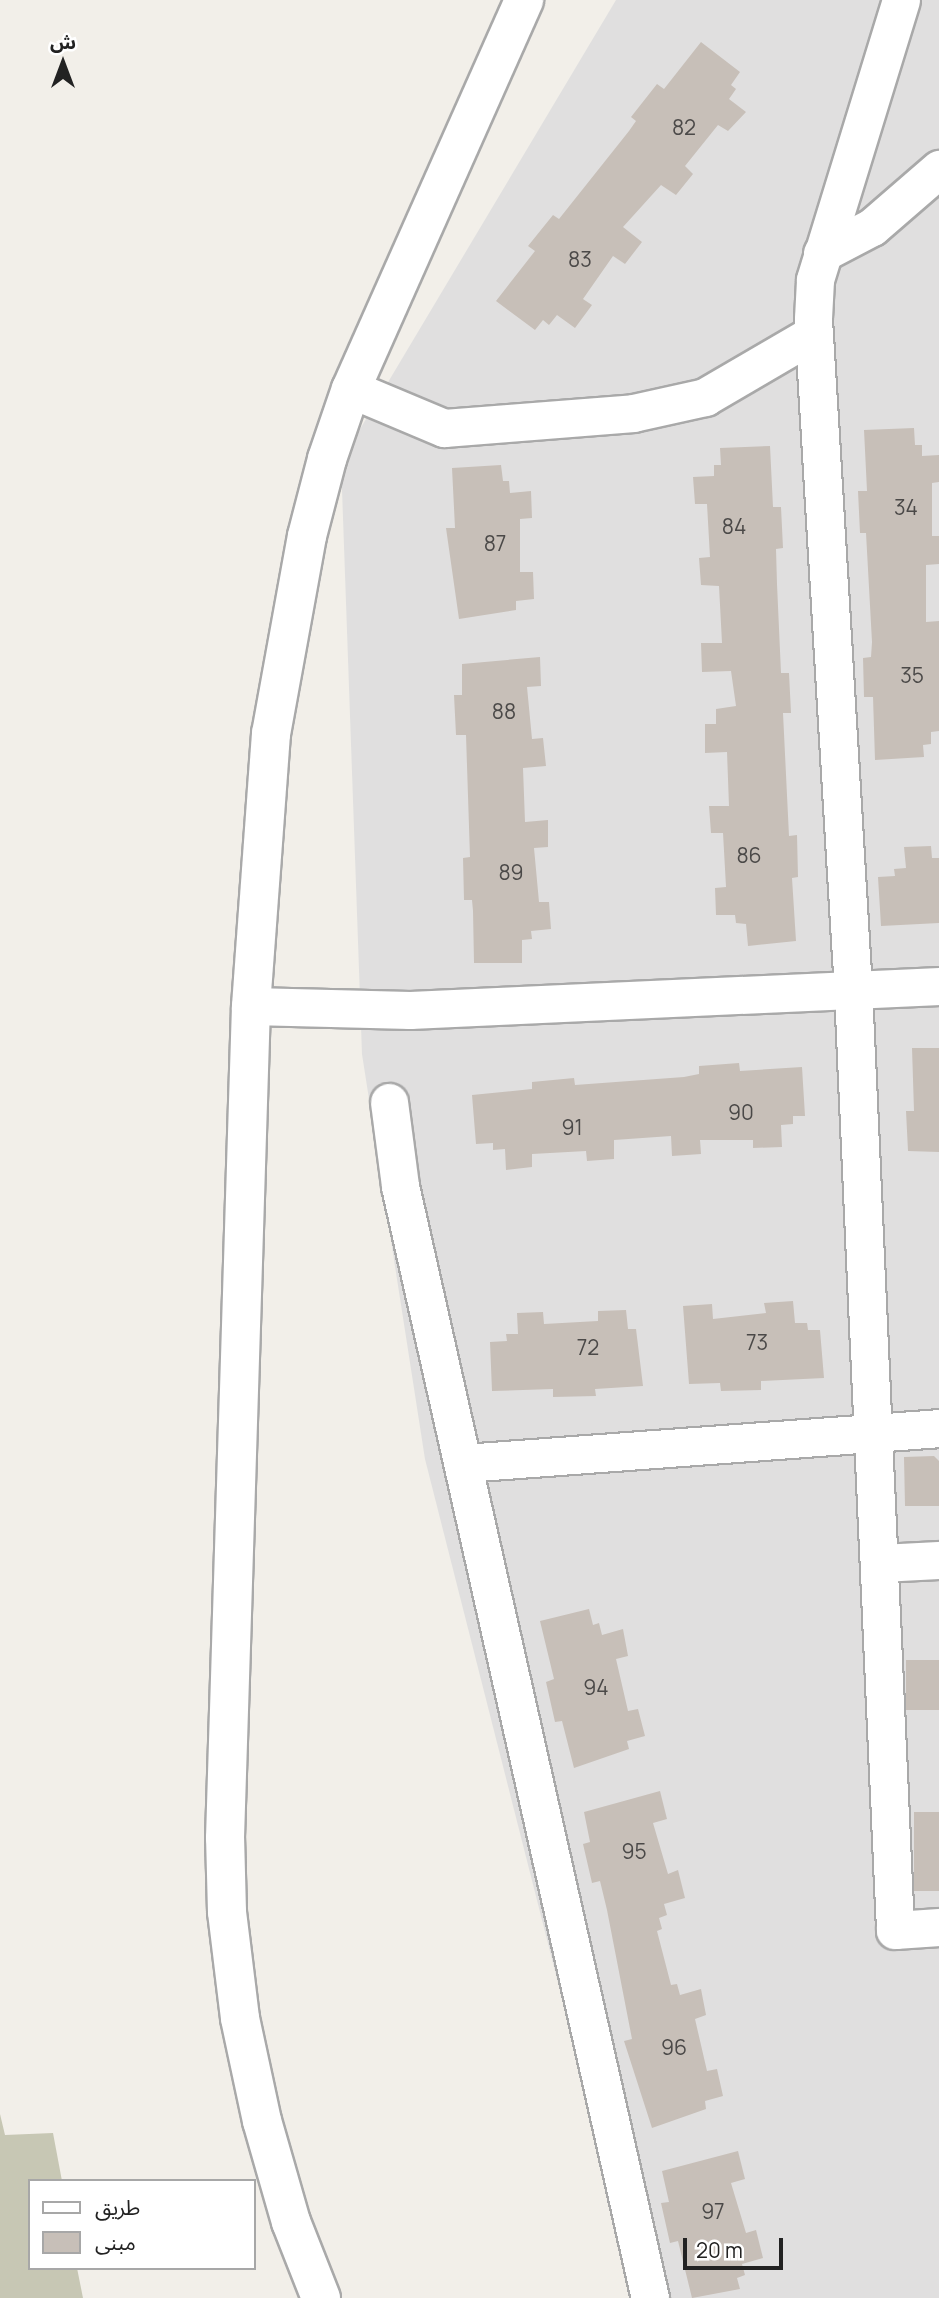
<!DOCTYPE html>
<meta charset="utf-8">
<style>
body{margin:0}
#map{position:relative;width:939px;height:2298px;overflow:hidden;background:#f2efe9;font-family:Manrope,"Noto Sans Arabic",sans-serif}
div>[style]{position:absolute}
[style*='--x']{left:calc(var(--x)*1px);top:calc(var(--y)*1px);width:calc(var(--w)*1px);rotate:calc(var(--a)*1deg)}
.residential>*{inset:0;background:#e0dfdf}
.construction>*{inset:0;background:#c7c7b4}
.building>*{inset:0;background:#c7bfb8;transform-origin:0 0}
.roads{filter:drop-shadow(2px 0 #a9a9a9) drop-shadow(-2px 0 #a9a9a9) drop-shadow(0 2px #a9a9a9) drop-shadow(0 -2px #a9a9a9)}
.minor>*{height:37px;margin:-18.5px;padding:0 18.5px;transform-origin:18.5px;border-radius:18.5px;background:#fff}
.tertiary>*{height:38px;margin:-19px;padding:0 19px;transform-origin:19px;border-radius:19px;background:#fff}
span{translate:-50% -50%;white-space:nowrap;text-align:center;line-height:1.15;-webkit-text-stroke:6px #fff;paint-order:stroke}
.number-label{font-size:21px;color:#4b4948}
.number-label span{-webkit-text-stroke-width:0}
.legend{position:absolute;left:28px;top:2179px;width:228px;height:91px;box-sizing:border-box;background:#fff;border:2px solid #a7a7a7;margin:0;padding:9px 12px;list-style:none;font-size:21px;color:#222}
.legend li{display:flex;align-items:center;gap:14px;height:35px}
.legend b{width:35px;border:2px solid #a7a7a7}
.north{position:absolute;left:28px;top:28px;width:70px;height:70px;-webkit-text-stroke:5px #fff;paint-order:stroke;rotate:0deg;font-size:19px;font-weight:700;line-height:28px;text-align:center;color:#222}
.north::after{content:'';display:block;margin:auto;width:24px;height:32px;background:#222;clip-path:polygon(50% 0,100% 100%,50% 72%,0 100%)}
.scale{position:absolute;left:683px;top:2238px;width:100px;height:32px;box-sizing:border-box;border:4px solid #222;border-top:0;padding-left:9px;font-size:21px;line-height:24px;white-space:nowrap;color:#222;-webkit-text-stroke:5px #fff;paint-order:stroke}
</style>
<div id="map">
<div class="residential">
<i style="clip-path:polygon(616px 0,939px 0,939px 2298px,638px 2298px,425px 1459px,362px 1054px,341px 461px)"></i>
</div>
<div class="construction">
<i style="clip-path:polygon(0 2114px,5px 2135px,53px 2133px,62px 2181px,30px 2181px,30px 2268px,77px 2268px,83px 2298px,0 2298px)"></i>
</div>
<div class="building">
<i style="clip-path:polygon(701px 42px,740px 72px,731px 85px,736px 89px,729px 99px,746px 112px,728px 131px,718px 125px,685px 166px,693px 174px,676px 195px,661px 185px,623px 227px,642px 242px,625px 264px,613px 256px,583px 299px,592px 305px,575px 328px,557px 315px,549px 325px,543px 320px,535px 330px,496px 301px,535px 251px,528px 246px,553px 215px,559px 219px,629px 131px,636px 121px,631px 117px,657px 84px,664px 89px)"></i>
<i style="clip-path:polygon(914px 428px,915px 445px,922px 445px,922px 456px,939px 455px,939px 482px,932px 483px,932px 536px,939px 536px,939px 564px,926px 565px,926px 622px,939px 621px,939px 731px,931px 732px,931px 744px,923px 745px,924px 757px,875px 760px,873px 697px,864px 697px,863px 658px,871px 657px,872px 642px,866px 533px,860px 533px,858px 491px,867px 491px,864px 430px)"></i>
<i style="clip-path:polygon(770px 446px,773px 507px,781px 507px,783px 548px,776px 549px,777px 584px,781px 673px,789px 673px,791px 713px,783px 713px,789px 836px,797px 835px,798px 877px,792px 878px,796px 941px,748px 946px,746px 924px,736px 923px,735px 915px,716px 915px,715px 888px,726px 887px,723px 833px,711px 833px,709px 806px,729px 806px,727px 752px,705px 753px,705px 724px,716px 724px,716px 709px,736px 706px,731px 671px,702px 672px,701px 643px,722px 643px,719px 586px,701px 585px,699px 558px,710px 557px,707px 504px,695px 504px,693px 477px,714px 476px,714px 465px,721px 465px,720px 448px)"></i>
<i style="clip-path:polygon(501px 465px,503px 481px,509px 481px,510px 493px,531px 491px,532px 518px,520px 519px,520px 572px,533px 572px,534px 599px,516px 601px,516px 610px,459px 619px,446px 528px,455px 528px,452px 468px)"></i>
<i style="clip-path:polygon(540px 657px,541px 686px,527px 687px,532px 739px,543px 738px,546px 766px,523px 768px,525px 822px,548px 820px,548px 847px,534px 848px,539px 902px,549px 902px,551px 929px,531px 931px,532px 939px,522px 940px,522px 963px,474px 963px,473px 911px,472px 900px,464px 900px,463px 858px,470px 857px,466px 735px,456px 735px,454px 695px,462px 695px,462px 664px)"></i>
<i style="clip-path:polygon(931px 846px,932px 858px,939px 858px,939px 923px,881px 926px,878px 877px,895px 876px,894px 869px,906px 868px,904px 847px)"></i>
<i style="clip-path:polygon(912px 1048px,939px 1048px,939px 1152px,908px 1151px,906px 1111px,914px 1111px)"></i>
<i style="clip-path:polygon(739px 1063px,740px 1071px,802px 1067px,805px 1116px,793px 1116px,793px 1124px,781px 1125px,782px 1147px,753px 1148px,753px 1140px,700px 1140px,701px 1154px,672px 1156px,671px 1136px,614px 1140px,614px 1159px,587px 1161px,586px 1151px,532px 1154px,532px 1167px,506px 1170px,505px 1149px,493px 1150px,493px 1143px,476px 1144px,472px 1095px,532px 1089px,532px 1082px,574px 1078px,575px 1085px,684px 1077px,699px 1074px,699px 1066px)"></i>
<i style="clip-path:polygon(793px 1301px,795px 1323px,807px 1323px,808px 1330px,820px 1330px,824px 1378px,761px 1381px,761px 1390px,721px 1391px,720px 1383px,689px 1384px,683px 1306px,712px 1304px,713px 1319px,766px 1313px,764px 1303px)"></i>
<i style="clip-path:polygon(626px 1310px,628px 1329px,636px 1329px,643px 1386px,595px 1389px,596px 1396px,553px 1397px,553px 1389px,492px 1391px,490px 1342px,507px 1341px,506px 1334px,518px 1334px,517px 1313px,543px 1312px,544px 1324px,598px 1321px,598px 1311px)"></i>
<i style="clip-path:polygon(934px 1456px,939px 1461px,939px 1506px,905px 1506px,904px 1457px)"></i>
<i style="clip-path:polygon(589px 1609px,593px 1625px,599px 1623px,602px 1635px,623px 1629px,628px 1656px,616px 1659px,628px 1711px,638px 1709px,645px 1736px,627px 1741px,629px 1749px,574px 1768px,562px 1721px,555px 1722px,546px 1682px,554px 1679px,540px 1621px)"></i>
<i style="left:939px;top:1660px;width:50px;height:33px;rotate:90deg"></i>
<i style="clip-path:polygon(660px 1791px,667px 1819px,653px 1823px,668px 1874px,678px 1870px,685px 1898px,664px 1904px,667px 1915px,659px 1918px,662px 1929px,657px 1931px,671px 1985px,677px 1984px,680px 1995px,701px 1989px,706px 2015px,695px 2019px,707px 2071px,717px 2069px,723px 2096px,705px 2101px,706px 2109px,652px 2128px,624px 2041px,632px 2039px,607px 1910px,600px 1881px,592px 1883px,583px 1844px,590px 1842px,584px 1812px)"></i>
<i style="left:914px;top:1812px;width:25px;height:79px"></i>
<i style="clip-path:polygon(738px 2151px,745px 2179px,731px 2183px,746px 2233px,756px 2230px,763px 2258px,742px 2264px,745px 2275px,737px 2278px,740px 2289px,692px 2298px,678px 2241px,670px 2243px,661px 2203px,669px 2202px,662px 2171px)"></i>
</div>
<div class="roads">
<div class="minor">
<i style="--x:901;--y:0;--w:293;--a:107.1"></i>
<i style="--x:815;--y:280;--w:39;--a:93"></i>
<i style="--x:813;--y:319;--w:672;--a:86.59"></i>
<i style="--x:853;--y:990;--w:941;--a:87.44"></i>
<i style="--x:895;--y:1930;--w:44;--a:-3.9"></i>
<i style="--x:822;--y:253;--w:56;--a:-27.5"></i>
<i style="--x:872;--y:227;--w:89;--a:-40.9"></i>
<i style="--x:351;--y:389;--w:101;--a:22.8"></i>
<i style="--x:444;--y:428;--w:190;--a:-4.5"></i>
<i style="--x:633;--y:413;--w:74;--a:-12.5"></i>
<i style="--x:705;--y:397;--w:125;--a:-30.3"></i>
<i style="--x:251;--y:1006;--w:159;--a:1.4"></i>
<i style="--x:410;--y:1010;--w:530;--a:-2.6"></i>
<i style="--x:389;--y:1102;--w:85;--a:82.5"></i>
<i style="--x:400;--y:1186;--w:1140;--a:77.33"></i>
<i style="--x:464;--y:1463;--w:476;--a:-4.2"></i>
<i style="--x:880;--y:1563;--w:59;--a:-2.9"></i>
</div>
<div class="tertiary">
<i style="--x:321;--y:2298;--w:82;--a:-111.5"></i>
<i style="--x:291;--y:2222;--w:105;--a:-106"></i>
<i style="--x:262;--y:2121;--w:105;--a:-102.1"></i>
<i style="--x:240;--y:2018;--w:107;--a:-97"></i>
<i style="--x:227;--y:1912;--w:74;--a:-91.5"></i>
<i style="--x:225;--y:1838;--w:832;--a:-88.21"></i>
<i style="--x:251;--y:1006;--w:273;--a:-85.8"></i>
<i style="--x:271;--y:734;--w:201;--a:-79.7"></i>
<i style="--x:307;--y:536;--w:80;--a:-75.4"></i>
<i style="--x:327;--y:459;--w:74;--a:-71.1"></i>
<i style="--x:351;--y:389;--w:426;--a:-66"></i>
</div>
</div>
<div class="number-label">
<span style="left:684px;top:127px">82</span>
<span style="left:580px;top:259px">83</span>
<span style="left:906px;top:507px">34</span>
<span style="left:734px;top:526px">84</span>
<span style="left:495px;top:543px">87</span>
<span style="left:912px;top:675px">35</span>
<span style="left:504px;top:711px">88</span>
<span style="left:749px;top:855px">86</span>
<span style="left:511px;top:872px">89</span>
<span style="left:741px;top:1112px">90</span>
<span style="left:572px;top:1127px">91</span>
<span style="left:757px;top:1342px">73</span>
<span style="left:588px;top:1347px">72</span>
<span style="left:596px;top:1687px">94</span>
<span style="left:634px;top:1851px">95</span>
<span style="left:674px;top:2047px">96</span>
<span style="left:713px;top:2211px">97</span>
</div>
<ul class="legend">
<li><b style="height:9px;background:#fff"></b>طريق</li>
<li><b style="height:19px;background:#c7bfb8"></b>مبنى</li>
</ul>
<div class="north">ش</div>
<div class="scale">20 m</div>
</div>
